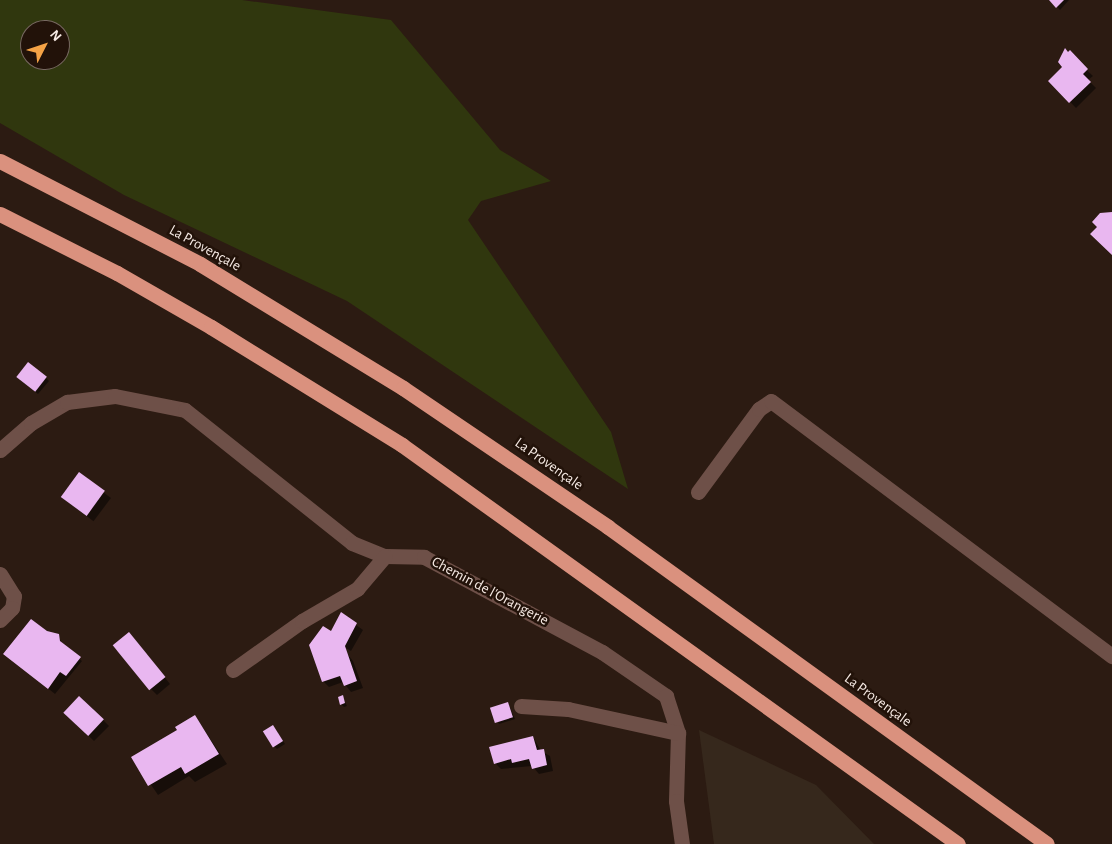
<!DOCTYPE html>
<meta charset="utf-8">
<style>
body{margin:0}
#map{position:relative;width:1112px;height:844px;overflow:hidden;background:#2c1b12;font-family:"Alegreya Sans",sans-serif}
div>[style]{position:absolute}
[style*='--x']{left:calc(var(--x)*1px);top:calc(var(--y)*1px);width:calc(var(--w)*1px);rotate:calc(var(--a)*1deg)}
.industrial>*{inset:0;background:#36281c}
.green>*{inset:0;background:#30370e}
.shadow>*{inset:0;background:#0007;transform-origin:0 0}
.building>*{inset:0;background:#e9b7f0;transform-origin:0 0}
.minor>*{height:15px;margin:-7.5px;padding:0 7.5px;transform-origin:7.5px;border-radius:7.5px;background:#6e5048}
.highway>*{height:15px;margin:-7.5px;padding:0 7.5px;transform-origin:7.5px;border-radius:7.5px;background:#da917e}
span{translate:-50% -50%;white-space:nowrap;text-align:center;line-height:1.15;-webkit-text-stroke:5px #221209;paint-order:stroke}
.street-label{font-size:15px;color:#f6eae4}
.north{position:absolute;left:20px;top:20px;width:50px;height:50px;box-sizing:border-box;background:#221209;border:1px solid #776861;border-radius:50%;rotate:49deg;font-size:14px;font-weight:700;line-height:20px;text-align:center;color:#f6eae4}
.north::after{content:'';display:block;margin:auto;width:18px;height:22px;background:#f5a346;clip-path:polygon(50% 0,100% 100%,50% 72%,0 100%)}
</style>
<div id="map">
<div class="industrial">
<i style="clip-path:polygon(699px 730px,816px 785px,874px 844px,714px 844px)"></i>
</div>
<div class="green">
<i style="clip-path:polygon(evenodd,0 0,242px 0,391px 20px,500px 150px,551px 181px,481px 201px,468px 220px,611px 432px,628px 489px,347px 301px,124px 195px,0 123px,0 0,30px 30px,60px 30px,60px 60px,30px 60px,30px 30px)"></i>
</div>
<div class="shadow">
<i style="clip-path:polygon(1051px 0,1069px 0,1060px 10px)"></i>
<i style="clip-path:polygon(1065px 50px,1093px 76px,1088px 80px,1096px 88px,1076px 108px,1050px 81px,1064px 67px,1065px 57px,1062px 53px)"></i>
<i style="clip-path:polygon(46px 378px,49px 381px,38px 394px,20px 380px)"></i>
<i style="left:79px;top:474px;width:40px;height:29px;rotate:37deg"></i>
<i style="clip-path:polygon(341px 614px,363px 630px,351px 651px,346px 648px,344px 650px,353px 661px,363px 688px,351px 692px,343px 682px,329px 687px,323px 681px,331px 633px)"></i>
<i style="clip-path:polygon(46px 633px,58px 635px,62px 644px,82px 661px,55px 694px,5px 654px)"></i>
<i style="clip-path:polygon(135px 640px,170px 684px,157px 695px,151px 689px)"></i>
<i style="clip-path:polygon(342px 696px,347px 706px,344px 707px,341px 704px)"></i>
<i style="clip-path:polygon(508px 703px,515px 719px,499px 724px,492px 709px)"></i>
<i style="clip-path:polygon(65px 713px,103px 720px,109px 726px,94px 741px)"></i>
<i style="clip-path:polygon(195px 716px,227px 764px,195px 782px,189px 776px,158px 795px,132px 757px,178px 730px)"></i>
<i style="clip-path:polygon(275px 729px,285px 744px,277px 749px,274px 746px)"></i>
<i style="clip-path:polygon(533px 737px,541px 751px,550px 756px,553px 771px,539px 774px,532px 766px,501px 769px,495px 763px)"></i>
</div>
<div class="building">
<i style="clip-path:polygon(1049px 0,1064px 0,1056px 8px)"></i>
<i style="clip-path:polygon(1065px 48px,1068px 52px,1070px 50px,1088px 69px,1083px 74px,1091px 82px,1069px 103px,1048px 81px,1062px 67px,1058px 62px)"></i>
<i style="clip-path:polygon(1112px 212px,1112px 255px,1090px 234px,1097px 227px,1092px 222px,1100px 213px)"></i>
<i style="left:28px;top:362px;width:24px;height:19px;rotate:38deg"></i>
<i style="left:79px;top:472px;width:32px;height:31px;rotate:36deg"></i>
<i style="clip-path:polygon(341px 612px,357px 623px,345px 646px,357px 681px,344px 686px,340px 676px,322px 682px,309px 645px,323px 626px,331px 631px)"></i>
<i style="clip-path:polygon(31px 619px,47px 631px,59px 634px,60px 641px,81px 657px,66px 676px,60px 672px,48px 689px,3px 654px)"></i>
<i style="left:129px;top:632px;width:58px;height:21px;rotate:51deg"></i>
<i style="clip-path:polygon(343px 695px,345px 703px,340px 705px,338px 697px)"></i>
<i style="left:79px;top:696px;width:34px;height:23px;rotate:43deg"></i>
<i style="left:508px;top:702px;width:16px;height:19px;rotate:72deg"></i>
<i style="clip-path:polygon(195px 715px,219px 754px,185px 774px,181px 767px,148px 786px,131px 757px,177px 730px,175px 727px)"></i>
<i style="left:273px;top:725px;width:19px;height:12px;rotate:58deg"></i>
<i style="clip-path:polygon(533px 736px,537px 750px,544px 749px,547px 765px,532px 769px,529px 759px,512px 763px,511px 759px,494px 764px,489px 747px)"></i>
</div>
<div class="minor">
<i style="--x:0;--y:450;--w:41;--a:-41.1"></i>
<i style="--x:31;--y:423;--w:42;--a:-30.3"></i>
<i style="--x:67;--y:402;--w:48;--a:-7.1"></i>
<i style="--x:115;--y:396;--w:71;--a:11.3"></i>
<i style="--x:185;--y:410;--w:213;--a:38.5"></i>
<i style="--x:352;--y:543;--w:35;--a:22"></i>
<i style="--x:385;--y:556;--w:39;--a:1"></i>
<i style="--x:424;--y:557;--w:202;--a:28.1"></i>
<i style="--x:602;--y:652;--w:78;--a:34.5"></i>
<i style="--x:666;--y:696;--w:39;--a:72"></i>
<i style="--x:678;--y:733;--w:68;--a:91.7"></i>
<i style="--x:676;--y:801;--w:43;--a:82.1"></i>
<i style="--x:698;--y:492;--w:103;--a:-53.7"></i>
<i style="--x:759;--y:409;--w:14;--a:-34"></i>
<i style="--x:771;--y:401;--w:426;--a:36.8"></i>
<i style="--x:0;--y:574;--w:26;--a:58"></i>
<i style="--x:14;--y:596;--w:12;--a:99"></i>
<i style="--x:12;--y:608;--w:17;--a:135"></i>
<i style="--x:233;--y:670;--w:85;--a:-35.4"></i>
<i style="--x:302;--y:621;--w:64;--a:-30.2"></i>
<i style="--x:357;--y:589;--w:43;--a:-49.7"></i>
<i style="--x:521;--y:706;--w:47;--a:3.7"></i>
<i style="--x:568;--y:709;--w:113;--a:12.3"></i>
</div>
<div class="highway">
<i style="--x:0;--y:161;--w:225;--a:27.2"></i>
<i style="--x:200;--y:264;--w:238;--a:31.4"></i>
<i style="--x:403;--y:388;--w:248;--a:34.1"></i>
<i style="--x:608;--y:527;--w:541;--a:35.83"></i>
<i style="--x:0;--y:214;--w:131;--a:26.8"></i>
<i style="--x:117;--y:273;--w:108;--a:29.9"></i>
<i style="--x:211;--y:327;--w:225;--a:31.7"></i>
<i style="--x:402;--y:445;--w:684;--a:35.66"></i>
</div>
<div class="street-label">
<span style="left:205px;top:248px;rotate:29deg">La Provençale</span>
<span style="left:549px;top:464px;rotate:35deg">La Provençale</span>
<span style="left:490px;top:591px;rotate:28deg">Chemin de l'Orangerie</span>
<span style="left:878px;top:700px;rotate:36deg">La Provençale</span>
</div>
<div class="north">N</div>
</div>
